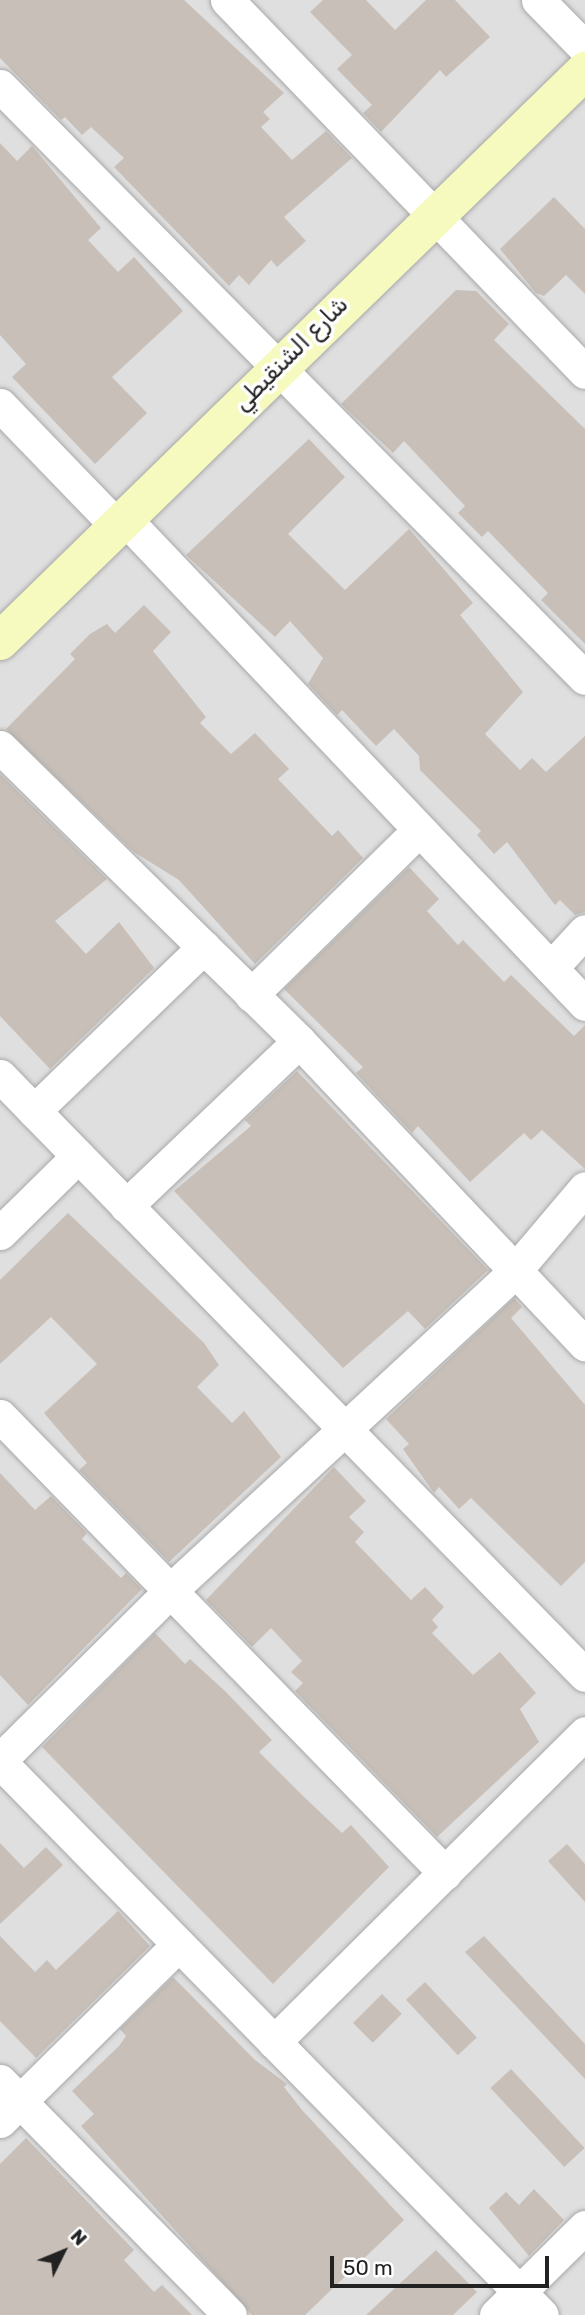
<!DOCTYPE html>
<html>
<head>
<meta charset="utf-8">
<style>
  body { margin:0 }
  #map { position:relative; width:585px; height:2315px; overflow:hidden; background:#f2efe9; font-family:Rubik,"Noto Naskh Arabic",sans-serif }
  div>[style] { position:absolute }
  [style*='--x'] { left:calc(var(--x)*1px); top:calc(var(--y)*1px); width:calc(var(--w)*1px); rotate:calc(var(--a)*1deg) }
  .residential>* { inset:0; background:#e0dfdf; transform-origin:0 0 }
  .building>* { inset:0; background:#c7bfb8; transform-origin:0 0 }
  .roads { filter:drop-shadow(0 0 2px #a9a9a9) drop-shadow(0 0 2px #a9a9a9) }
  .street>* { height:33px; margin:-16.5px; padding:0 16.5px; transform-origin:16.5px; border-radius:16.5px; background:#fff }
  .secondary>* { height:38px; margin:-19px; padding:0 19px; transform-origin:19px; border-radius:19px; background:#f7fabf }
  span { translate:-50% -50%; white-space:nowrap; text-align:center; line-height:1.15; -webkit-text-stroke:7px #fff; paint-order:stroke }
  .street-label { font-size:24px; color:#222 }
  .north { position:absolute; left:28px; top:2217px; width:70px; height:70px; -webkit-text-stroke:5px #fff; paint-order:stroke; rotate:47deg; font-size:19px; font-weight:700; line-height:28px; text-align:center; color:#222 }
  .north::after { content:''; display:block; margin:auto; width:24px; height:32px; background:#222; clip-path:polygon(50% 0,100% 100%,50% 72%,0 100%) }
  .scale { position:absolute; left:330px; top:2256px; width:219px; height:32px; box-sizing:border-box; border:4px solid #222; border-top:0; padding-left:9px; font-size:21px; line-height:24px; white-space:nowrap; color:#222; -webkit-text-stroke:5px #fff; paint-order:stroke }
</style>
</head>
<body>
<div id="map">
  <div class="residential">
    <i style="left:0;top:0;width:585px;height:2315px"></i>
  </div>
  <div class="building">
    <i style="clip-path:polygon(0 0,184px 0,284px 93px,263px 112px,270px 119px,261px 127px,292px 160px,326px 131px,352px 158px,284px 217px,306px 241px,277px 267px,271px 260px,249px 285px,239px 275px,229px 286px,114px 167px,124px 158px,91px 127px,82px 135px,65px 117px,61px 120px,0 58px)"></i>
    <i style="clip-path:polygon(323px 0,366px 0,395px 30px,426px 0,455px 0,490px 37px,446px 77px,440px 70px,381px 132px,363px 113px,372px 105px,337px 69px,352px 55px,310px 12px)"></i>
    <i style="clip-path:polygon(0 143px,17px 161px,32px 146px,101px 228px,88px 240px,118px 272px,134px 257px,183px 311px,112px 377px,147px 413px,95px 464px,12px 377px,26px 364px,0 335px)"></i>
    <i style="clip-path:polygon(554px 197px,585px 229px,585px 294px,566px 275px,544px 296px,536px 293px,500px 249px)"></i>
    <i style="clip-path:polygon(456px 290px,476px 291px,509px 324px,494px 340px,585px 429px,585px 644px,541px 600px,548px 593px,488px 531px,482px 537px,458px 513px,465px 506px,404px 441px,393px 453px,341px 404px)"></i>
    <i style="clip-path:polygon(309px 439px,345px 477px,288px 534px,345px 590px,409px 529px,473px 603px,460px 615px,523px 692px,485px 734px,520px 770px,532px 758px,546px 772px,585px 736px,585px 912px,575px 915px,560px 900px,555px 905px,507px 842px,494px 854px,477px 835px,481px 831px,420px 770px,419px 756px,394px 729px,376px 746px,342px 710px,337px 715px,308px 684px,323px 658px,290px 621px,275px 637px,186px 555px)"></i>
    <i style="clip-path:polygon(144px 605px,171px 632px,153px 651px,206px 717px,200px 723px,231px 754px,255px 733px,289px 769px,278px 779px,332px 836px,338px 830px,363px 858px,255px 964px,179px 880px,134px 852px,6px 729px,75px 659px,70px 654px,90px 634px,107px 624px,115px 633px)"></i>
    <i style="clip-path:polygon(0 774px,107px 879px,55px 921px,86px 954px,119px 922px,154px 968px,50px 1069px,0 1016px)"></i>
    <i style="clip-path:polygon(409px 867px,439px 899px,427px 911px,458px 945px,463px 940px,504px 982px,511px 975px,574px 1036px,585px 1025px,585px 1169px,542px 1130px,531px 1140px,524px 1133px,470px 1182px,418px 1126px,412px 1133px,356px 1073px,363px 1067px,284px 989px)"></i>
    <i style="clip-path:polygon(297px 1071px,488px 1270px,425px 1329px,408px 1311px,343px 1368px,174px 1191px,251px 1126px,245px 1120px)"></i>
    <i style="clip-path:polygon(68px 1213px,204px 1343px,219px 1365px,197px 1387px,232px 1423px,244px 1411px,281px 1457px,169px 1562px,79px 1470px,87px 1463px,44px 1413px,97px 1364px,51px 1317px,0 1364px,0 1280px)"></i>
    <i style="clip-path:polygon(514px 1298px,522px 1307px,511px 1318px,585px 1405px,585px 1562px,561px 1586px,471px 1498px,459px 1509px,439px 1487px,434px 1493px,403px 1449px,409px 1444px,386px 1419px)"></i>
    <i style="clip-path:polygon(334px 1467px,366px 1501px,349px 1517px,364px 1532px,355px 1542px,411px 1600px,425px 1587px,444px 1607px,432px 1620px,438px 1627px,432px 1633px,473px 1675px,500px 1652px,536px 1693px,520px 1709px,539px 1742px,437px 1837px,295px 1691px,303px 1683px,291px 1672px,302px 1661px,271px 1628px,252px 1647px,206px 1600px)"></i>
    <i style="clip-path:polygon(0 1473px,35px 1510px,51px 1496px,87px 1533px,82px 1539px,121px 1578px,126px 1573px,142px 1589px,28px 1705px,0 1675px)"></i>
    <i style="clip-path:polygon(155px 1633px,185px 1664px,190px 1659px,226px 1692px,272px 1740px,259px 1752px,302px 1795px,342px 1833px,351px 1825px,389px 1867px,273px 1984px,42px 1747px)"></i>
    <i style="clip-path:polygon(0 1843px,24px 1868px,46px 1847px,63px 1865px,0 1924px)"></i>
    <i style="clip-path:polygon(567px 1844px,585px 1864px,585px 1902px,548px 1861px)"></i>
    <i style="clip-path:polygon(118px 1911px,150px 1946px,36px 2058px,0 2021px,0 1936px,35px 1972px,47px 1960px,56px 1970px)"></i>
    <i style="clip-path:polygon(484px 1936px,585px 2044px,585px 2079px,465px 1952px)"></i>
    <i style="clip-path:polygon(173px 1977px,255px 2060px,287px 2084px,284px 2087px,302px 2110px,404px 2220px,305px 2315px,252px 2315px,81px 2126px,94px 2114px,72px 2091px,119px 2046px,126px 2036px,120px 2029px)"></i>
    <i style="left:425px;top:1982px;width:76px;height:26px;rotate:47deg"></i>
    <i style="left:382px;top:1994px;width:28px;height:41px;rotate:45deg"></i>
    <i style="left:511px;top:2069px;width:108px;height:28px;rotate:47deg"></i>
    <i style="clip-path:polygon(26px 2138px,134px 2250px,124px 2260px,154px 2292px,162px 2285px,192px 2315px,0 2315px,0 2164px)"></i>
    <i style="clip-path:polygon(534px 2189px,564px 2220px,529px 2256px,489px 2208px,506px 2192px,519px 2205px)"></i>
    <i style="clip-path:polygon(436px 2250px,477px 2292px,453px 2315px,366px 2315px)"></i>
  </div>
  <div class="roads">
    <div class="street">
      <i style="--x:227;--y:0;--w:516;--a:46.1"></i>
      <i style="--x:538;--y:0;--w:67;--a:45.6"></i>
      <i style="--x:0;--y:86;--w:832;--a:45.34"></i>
      <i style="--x:0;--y:405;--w:170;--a:46"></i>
      <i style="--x:126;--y:520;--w:667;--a:46.52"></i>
      <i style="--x:0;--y:747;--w:419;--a:44.5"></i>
      <i style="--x:299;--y:1041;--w:417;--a:46.7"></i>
      <i style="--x:551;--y:968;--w:50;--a:-47.4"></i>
      <i style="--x:251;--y:995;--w:235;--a:-44.5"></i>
      <i style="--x:0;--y:1076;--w:837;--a:45.68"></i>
      <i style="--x:34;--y:1111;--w:236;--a:-44"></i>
      <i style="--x:126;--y:1206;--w:239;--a:-43.6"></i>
      <i style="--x:0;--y:1233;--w:108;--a:-44.6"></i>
      <i style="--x:0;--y:1416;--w:638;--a:45.76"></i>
      <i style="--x:0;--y:1760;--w:241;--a:-44.8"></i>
      <i style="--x:171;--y:1590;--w:466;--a:-42.8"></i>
      <i style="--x:513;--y:1273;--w:111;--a:-49.7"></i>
      <i style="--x:0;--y:1762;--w:774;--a:45.58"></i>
      <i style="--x:274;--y:2042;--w:438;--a:-44.8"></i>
      <i style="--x:0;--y:2081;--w:328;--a:45.5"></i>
      <i style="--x:0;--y:2121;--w:250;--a:-44.7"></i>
      <i style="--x:496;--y:2315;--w:125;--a:-44.7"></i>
    </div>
    <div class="secondary">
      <i style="--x:0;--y:641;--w:817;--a:-44.26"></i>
    </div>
  </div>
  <div class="street-label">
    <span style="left:291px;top:354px;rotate:-45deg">شارع الشنقيطي</span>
  </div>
  <div class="north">N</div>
  <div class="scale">50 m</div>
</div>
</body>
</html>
